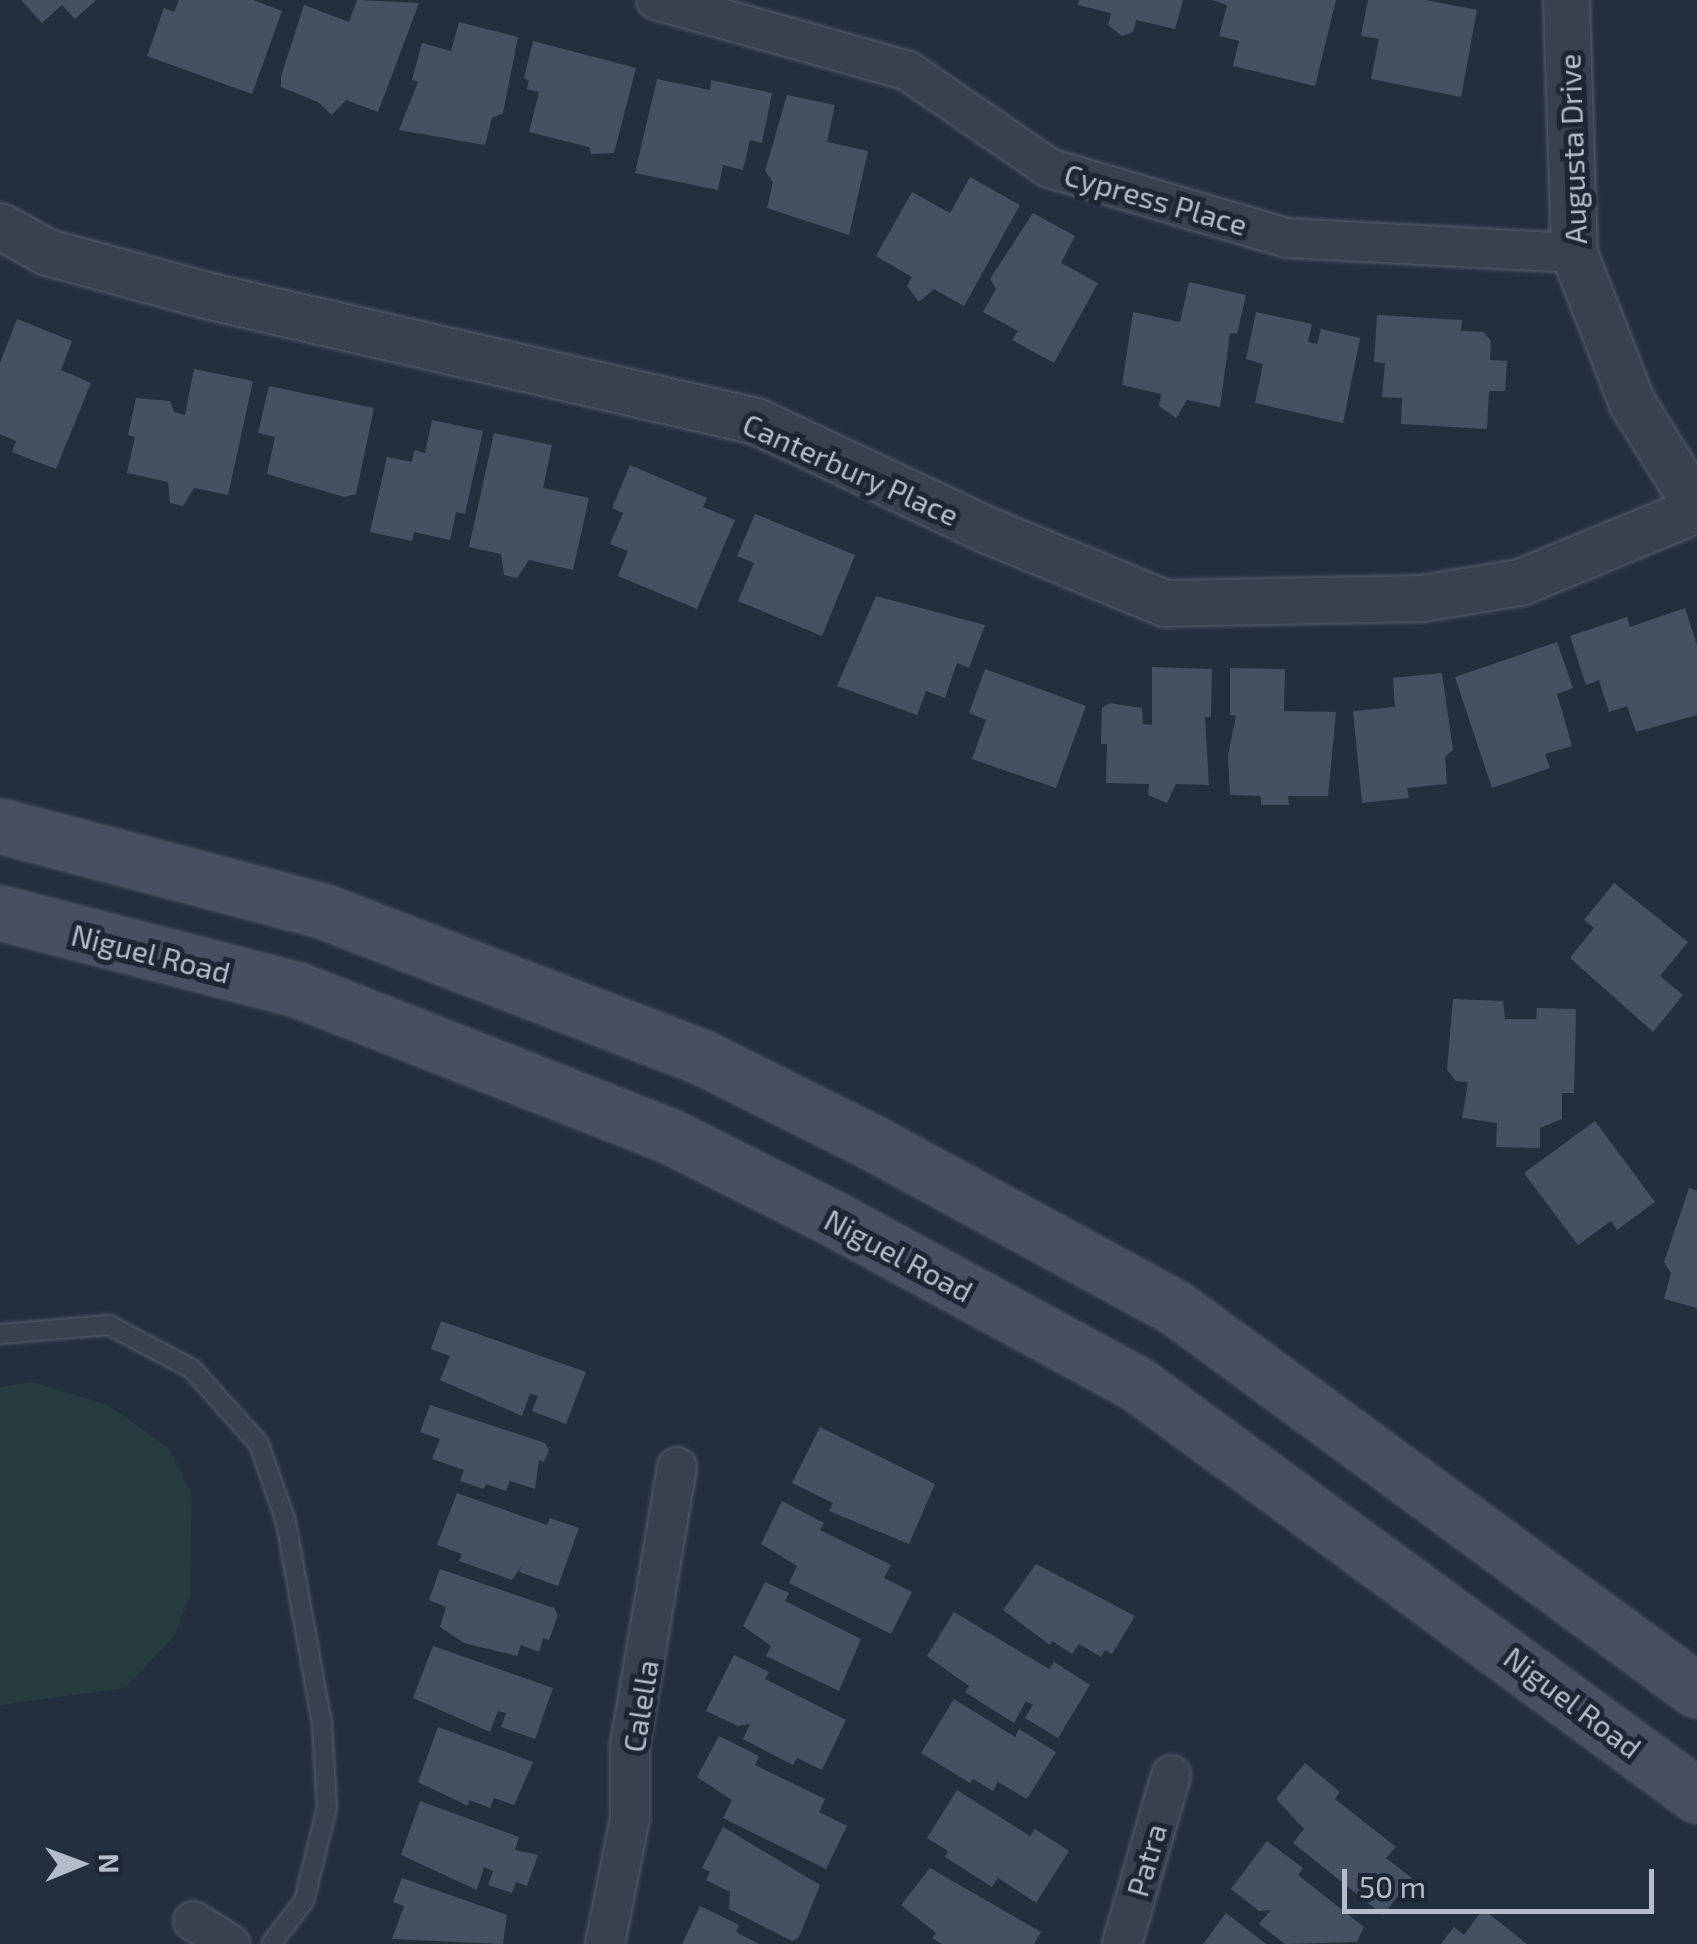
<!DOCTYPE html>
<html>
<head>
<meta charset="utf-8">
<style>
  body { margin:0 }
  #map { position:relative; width:1697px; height:1944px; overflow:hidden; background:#242f3e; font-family:"Exo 2",sans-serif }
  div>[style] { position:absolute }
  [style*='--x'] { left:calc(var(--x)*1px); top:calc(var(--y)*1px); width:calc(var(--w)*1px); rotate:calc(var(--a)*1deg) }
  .green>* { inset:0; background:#263c3f }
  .building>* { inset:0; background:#455162 }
  .roads { filter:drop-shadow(0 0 2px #565f6c) drop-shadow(0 0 2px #565f6c) }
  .service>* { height:18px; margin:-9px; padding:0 9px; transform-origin:9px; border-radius:9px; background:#38414e }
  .minor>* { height:38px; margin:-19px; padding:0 19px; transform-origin:19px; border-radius:19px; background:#38414e }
  .tertiary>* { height:45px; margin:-22.5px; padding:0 22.5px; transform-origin:22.5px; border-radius:22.5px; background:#38414e }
  .secondary>* { height:52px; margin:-26px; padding:0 26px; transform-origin:26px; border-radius:26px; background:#465061 }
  span { translate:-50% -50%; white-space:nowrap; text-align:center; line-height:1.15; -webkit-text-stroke:10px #1d2633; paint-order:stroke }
  .street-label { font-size:30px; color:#b4bcc9 }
  .north { position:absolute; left:30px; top:1814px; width:100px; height:100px; -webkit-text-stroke:8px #1d2633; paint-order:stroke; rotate:89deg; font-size:28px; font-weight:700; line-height:40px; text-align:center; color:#b4bcc9 }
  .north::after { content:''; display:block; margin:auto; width:35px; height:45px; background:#b4bcc9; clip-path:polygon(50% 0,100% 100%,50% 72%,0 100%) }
  .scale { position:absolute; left:1342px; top:1869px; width:312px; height:45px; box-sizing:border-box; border:5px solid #b4bcc9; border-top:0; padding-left:12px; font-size:30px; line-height:35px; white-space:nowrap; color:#b4bcc9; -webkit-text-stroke:8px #1d2633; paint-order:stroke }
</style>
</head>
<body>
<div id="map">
  <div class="green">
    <i style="clip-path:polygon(32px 1382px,108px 1405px,170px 1449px,192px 1494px,190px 1597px,174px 1636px,125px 1688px,0 1705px,0 1387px)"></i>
  </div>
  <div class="building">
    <i style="clip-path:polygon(21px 0,96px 0,75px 19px,62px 5px,42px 23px)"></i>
    <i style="clip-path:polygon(179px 0,253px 0,282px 11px,252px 94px,147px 56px,164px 8px,174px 12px)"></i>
    <i style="clip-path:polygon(357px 0,419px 3px,378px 112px,346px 100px,332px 115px,318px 102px,281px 87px,281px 76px,304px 5px,349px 22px)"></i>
    <i style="clip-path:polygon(1079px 0,1183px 0,1175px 29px,1136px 20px,1133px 32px,1122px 36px,1108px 25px,1111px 13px,1078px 5px)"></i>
    <i style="clip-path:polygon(1212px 0,1336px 0,1315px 86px,1233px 66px,1239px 41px,1219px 36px,1227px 5px)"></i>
    <i style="clip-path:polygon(1368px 0,1425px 0,1477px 10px,1461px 97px,1371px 79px,1379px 39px,1361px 36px)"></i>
    <i style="clip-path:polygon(459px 22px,518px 37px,503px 113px,492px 118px,485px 145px,399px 130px,418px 82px,412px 80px,422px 43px,451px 51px)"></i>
    <i style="clip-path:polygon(533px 41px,636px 68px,614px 153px,591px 154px,589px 147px,529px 132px,539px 92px,527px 89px,529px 80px,524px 78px)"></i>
    <i style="clip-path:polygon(657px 79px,710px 90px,711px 80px,772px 93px,762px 143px,750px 140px,743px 170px,723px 165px,718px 190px,635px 173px)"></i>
    <i style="clip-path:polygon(787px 95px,835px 105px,827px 142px,868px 151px,849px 235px,767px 208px,773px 182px,765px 171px)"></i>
    <i style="clip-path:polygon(970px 177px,1020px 205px,964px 306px,934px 289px,919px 302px,907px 286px,912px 277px,876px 256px,912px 192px,950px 213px)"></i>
    <i style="clip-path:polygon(1033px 213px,1075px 236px,1061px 263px,1098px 283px,1054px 363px,1012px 340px,1018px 331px,983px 312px,996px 289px,990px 279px)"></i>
    <i style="clip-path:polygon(1189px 282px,1246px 295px,1237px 334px,1230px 333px,1220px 407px,1187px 400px,1176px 418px,1159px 406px,1161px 394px,1122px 385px,1133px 312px,1180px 322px)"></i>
    <i style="clip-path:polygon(1256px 312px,1312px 324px,1308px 342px,1317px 344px,1321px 329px,1360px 338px,1343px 423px,1255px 403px,1263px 364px,1246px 359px)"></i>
    <i style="clip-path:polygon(1377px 315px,1462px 320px,1461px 331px,1484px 332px,1491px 341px,1490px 360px,1507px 361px,1505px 391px,1489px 391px,1487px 429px,1401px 424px,1402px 398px,1382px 397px,1385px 363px,1374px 362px)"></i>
    <i style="clip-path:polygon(17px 319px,72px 341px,61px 370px,91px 383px,56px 469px,12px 452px,16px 441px,0 434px,0 363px)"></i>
    <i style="clip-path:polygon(194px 369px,253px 381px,228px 495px,194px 488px,183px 506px,170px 503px,168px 482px,127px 473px,135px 437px,128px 435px,136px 398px,170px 401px,174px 412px,185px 415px)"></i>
    <i style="clip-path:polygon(269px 386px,374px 408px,356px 494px,344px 497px,267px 474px,275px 437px,258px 433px)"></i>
    <i style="clip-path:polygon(432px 420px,483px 431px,465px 514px,456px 512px,450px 540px,414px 532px,412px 541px,370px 532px,387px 457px,412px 462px,414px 450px,425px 453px)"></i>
    <i style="clip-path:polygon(494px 433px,552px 445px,543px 488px,589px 498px,573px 570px,529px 560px,517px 578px,504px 575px,501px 554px,469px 547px)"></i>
    <i style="clip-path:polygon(630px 465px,707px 498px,703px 507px,735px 520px,697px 609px,618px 576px,628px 551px,610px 544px,623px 513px,612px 508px)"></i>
    <i style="clip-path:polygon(755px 514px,855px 555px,822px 636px,738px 601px,754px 563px,737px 556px)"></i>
    <i style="clip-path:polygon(876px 596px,985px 625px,969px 668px,957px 663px,945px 698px,926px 691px,917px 715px,837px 686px)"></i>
    <i style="clip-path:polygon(1685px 608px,1697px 645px,1697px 715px,1636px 732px,1627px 706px,1609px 712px,1599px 680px,1586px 685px,1570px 636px,1627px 617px,1630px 627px)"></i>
    <i style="clip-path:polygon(1557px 642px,1573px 688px,1557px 694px,1572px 746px,1545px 754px,1550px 768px,1492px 788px,1455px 677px)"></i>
    <i style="clip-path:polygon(1152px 667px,1212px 669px,1211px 717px,1205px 717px,1209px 785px,1176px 784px,1167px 803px,1148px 795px,1149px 784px,1106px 783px,1107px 744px,1101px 744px,1102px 708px,1110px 703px,1142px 708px,1143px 724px,1152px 725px)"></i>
    <i style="clip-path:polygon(1230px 668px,1285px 669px,1284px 711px,1336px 712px,1328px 796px,1288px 796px,1289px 805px,1261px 805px,1261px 796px,1230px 795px,1228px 755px,1236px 716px,1230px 715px)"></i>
    <i style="clip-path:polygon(985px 669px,1086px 706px,1056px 788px,972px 759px,986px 720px,969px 713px)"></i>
    <i style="clip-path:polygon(1442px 673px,1453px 750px,1445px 757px,1447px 784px,1407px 788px,1409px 798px,1362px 803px,1353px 711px,1395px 707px,1393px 678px)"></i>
    <i style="clip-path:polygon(1614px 883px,1688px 942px,1660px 976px,1683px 995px,1653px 1032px,1570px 958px,1594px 928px,1584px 920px)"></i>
    <i style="clip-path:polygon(1453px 999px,1503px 1001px,1505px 1019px,1536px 1019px,1537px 1008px,1576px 1009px,1574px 1093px,1562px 1093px,1562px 1119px,1540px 1128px,1540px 1148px,1496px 1147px,1497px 1123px,1462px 1118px,1468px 1082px,1456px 1081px,1447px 1070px)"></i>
    <i style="clip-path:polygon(1595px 1121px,1655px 1202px,1617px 1230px,1611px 1221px,1578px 1245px,1524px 1173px)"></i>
    <i style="clip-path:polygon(1689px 1188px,1697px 1191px,1697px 1308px,1664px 1299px,1671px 1273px,1664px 1262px)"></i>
    <i style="clip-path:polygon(441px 1321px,586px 1372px,566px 1424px,532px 1411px,538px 1396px,530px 1393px,522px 1416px,440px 1380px,450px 1356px,431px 1349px)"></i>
    <i style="clip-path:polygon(430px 1405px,545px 1443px,549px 1450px,544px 1462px,539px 1460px,535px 1489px,510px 1481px,506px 1491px,486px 1484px,484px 1489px,460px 1481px,464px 1470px,432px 1459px,440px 1439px,420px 1432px)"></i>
    <i style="clip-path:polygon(820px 1427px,935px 1484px,909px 1544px,829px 1511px,833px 1503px,792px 1483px)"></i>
    <i style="clip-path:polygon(457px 1493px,547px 1525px,550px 1518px,579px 1528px,558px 1586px,519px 1572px,522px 1565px,512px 1580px,459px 1561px,462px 1554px,437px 1545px)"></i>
    <i style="clip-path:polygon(782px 1501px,824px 1523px,820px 1530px,891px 1565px,884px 1578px,912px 1592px,891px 1634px,789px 1583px,797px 1566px,761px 1544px)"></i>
    <i style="clip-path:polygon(1036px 1564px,1135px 1616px,1112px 1654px,1105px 1650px,1101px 1657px,1079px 1644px,1072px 1654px,1052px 1641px,1050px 1645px,1003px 1610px)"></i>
    <i style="clip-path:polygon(440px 1569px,554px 1608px,558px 1615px,549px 1640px,543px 1638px,539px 1652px,521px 1645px,517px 1656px,464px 1643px,440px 1627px,446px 1607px,429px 1600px)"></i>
    <i style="clip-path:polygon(765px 1582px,789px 1593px,785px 1601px,861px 1639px,839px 1691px,766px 1656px,771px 1646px,743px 1626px)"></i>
    <i style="clip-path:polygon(954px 1612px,1049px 1669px,1054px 1662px,1090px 1685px,1058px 1738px,1025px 1718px,1033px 1705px,1026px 1701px,1014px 1723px,965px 1692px,969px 1686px,927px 1656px)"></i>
    <i style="clip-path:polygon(433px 1646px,553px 1688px,535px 1739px,501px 1727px,506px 1713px,498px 1711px,490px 1732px,413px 1698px)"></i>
    <i style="clip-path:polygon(734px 1655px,769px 1672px,765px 1679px,846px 1720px,822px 1770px,797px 1758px,793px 1765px,743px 1739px,750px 1724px,738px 1726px,706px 1711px)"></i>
    <i style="clip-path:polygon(954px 1699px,1015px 1737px,1019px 1729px,1056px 1752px,1027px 1799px,998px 1782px,993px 1791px,973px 1779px,970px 1783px,921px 1753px)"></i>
    <i style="clip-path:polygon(438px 1727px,533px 1762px,514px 1805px,494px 1798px,490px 1808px,469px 1800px,468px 1806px,418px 1782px)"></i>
    <i style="clip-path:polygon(719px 1736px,759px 1756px,755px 1765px,825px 1799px,819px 1812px,847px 1826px,826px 1869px,723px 1818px,732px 1800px,697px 1777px)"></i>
    <i style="clip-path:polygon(1305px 1763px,1340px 1792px,1335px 1799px,1396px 1847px,1386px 1858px,1412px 1878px,1383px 1915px,1293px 1843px,1304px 1829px,1276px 1799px)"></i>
    <i style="clip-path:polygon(957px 1790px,1030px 1836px,1035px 1829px,1069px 1851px,1036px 1903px,998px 1878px,992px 1887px,945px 1857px,948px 1851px,927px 1838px)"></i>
    <i style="clip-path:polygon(420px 1801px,519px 1837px,515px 1850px,538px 1855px,527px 1886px,516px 1882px,512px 1893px,488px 1885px,493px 1871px,484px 1867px,477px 1890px,401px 1855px)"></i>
    <i style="clip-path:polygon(723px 1827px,820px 1885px,799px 1937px,792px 1941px,729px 1909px,730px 1892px,706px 1880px,710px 1872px,702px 1868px)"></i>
    <i style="clip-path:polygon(1267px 1841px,1303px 1868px,1298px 1875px,1364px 1927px,1357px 1942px,1285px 1944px,1259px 1924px,1271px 1910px,1259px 1911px,1231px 1889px)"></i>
    <i style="clip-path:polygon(930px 1868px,1041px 1932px,1034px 1944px,942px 1944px,932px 1938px,936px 1933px,901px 1905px)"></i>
    <i style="clip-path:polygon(402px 1878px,507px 1915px,503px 1944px,392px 1939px,404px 1906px,393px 1902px)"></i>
    <i style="clip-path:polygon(700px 1906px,739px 1925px,736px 1932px,759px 1944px,682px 1944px)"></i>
    <i style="clip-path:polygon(1483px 1909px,1527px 1944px,1441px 1944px,1454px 1927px,1464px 1935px)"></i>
    <i style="clip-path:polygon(1226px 1913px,1266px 1944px,1203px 1944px)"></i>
  </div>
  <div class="roads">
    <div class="service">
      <i style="--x:0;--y:1334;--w:109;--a:-4.7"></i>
      <i style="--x:109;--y:1325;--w:94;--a:27.9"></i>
      <i style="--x:192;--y:1369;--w:101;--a:48.2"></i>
      <i style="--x:259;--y:1444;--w:83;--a:70.9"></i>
      <i style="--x:286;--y:1522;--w:205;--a:79.9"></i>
      <i style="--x:322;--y:1724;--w:83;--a:86.6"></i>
      <i style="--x:327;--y:1807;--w:97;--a:103.7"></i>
      <i style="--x:304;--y:1901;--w:54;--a:127.5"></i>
    </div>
    <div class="minor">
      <i style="--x:656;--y:0;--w:262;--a:15.7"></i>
      <i style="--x:908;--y:71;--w:171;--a:34.5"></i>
      <i style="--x:1049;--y:168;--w:248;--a:16.4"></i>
      <i style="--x:1287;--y:238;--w:287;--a:3"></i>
      <i style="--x:193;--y:1921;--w:44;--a:31.9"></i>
      <i style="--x:605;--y:1944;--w:128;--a:-78.8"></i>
      <i style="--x:630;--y:1818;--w:73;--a:-90"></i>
      <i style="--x:630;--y:1745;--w:282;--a:-80.4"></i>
      <i style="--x:1122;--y:1944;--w:176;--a:-73.8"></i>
    </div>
    <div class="tertiary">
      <i style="--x:1566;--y:0;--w:253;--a:88.2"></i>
      <i style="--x:1574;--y:253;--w:159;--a:68.9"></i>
      <i style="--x:1631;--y:401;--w:126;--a:58.3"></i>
      <i style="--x:0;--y:226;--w:54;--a:29"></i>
      <i style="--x:47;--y:252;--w:169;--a:15.1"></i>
      <i style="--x:210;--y:296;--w:560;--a:12.89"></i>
      <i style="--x:756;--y:421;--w:259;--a:25.2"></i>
      <i style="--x:990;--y:531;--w:189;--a:22.4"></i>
      <i style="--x:1165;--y:603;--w:257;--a:-1.1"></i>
      <i style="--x:1422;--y:598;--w:99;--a:-9.3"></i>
      <i style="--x:1520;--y:582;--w:191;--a:-22.4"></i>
    </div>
    <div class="secondary">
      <i style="--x:0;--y:826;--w:336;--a:14.8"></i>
      <i style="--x:325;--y:912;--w:407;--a:21.1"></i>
      <i style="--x:705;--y:1059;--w:188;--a:26.6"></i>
      <i style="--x:873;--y:1143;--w:346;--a:28.6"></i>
      <i style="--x:1177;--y:1309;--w:645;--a:36.3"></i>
      <i style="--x:0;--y:913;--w:308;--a:14.5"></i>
      <i style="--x:298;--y:990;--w:396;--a:21.5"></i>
      <i style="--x:667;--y:1135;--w:187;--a:26.7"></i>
      <i style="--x:834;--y:1219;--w:346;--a:28.6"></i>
      <i style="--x:1138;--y:1385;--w:694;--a:36.32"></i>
    </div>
  </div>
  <div class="street-label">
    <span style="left:1572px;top:149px;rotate:-92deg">Augusta Drive</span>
    <span style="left:1156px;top:199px;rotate:16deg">Cypress Place</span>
    <span style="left:851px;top:469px;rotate:24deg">Canterbury Place</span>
    <span style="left:151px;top:953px;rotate:14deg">Niguel Road</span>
    <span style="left:899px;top:1255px;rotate:28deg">Niguel Road</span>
    <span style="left:1573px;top:1702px;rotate:37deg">Niguel Road</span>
    <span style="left:640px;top:1706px;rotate:-81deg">Calella</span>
    <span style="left:1146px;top:1860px;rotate:-74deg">Patra</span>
  </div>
  <div class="north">N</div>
  <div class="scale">50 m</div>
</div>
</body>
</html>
